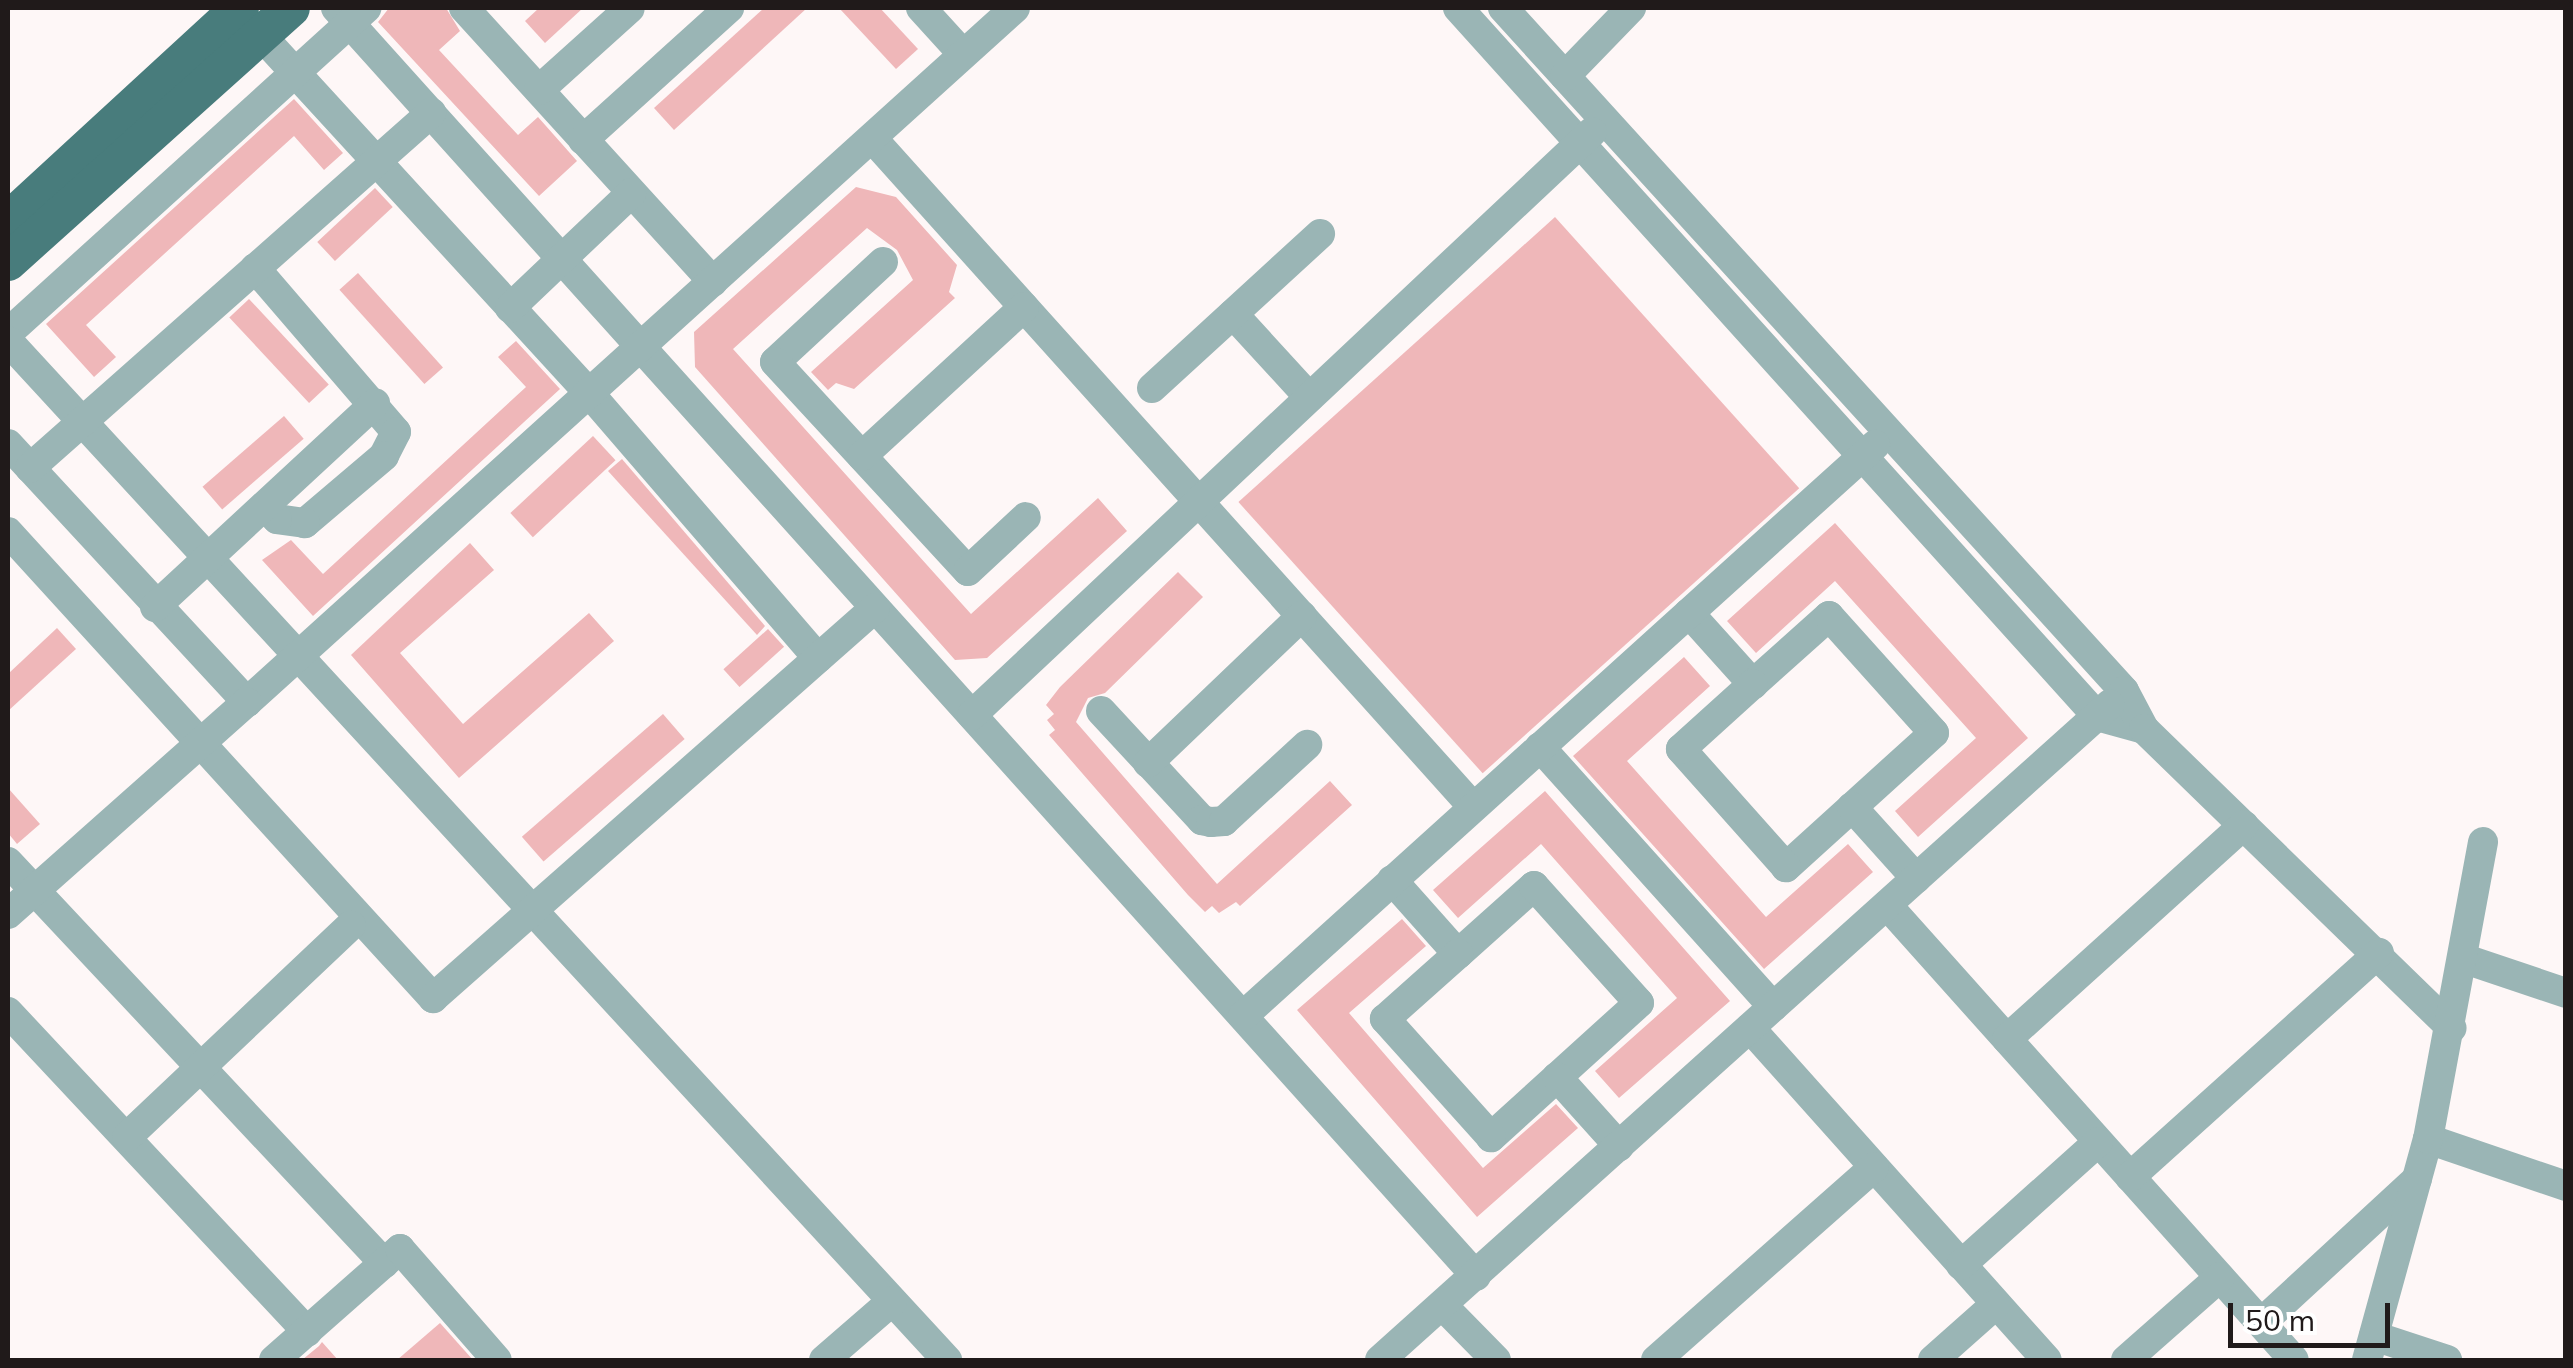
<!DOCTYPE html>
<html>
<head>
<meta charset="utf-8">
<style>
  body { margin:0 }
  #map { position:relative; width:2573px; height:1368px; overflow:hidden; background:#fef7f7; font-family:Mulish,sans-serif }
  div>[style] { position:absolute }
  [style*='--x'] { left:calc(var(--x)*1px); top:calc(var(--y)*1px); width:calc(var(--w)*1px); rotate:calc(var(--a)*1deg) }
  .building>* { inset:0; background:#efb7b9; transform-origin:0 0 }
  .minor>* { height:30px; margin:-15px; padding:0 15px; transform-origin:15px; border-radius:15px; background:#9ab5b5 }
  .major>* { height:38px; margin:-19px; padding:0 19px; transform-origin:19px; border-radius:19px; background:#487c7c }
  span { translate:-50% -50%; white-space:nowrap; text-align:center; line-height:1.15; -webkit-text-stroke:9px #fff; paint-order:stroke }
  .frame { position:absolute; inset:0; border:10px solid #201a1a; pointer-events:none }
  .scale { position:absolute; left:2228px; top:1303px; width:162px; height:45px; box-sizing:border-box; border:5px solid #201a1a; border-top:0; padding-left:12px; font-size:30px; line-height:35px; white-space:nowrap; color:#201a1a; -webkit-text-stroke:8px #fff; paint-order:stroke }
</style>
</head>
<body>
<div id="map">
  <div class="building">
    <i style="clip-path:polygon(389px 8px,446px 8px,460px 31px,439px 50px,518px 135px,538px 117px,577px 161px,539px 196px,378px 22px)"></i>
    <i style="clip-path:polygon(539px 8px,583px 8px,545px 43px,525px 21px)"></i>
    <i style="clip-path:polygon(764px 8px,807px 8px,674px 130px,654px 108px)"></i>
    <i style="clip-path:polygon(839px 8px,880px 8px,918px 49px,896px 69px)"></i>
    <i style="clip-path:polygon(294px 99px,343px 153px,324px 170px,294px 136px,86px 325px,116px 357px,94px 377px,46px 324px)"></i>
    <i style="clip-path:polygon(856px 187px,896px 197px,957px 265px,949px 292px,955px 298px,854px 389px,836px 383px,828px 390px,811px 372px,913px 280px,897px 250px,867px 228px,733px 349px,971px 614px,1098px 498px,1127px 531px,987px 658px,955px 660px,695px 367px,694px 332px)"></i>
    <i style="left:375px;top:188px;width:26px;height:79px;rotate:47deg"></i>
    <i style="left:1555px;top:217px;width:365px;height:426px;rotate:48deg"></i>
    <i style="left:358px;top:273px;width:127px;height:25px;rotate:48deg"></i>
    <i style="left:249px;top:299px;width:117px;height:27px;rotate:47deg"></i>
    <i style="clip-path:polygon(516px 341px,560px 389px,313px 616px,262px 560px,291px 540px,323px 574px,526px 387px,498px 357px)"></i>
    <i style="left:284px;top:416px;width:30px;height:108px;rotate:49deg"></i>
    <i style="left:593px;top:436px;width:33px;height:113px;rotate:47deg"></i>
    <i style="clip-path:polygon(622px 459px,765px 626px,757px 635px,608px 471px)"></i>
    <i style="clip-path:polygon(1835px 523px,2028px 738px,1918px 837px,1895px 811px,1976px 738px,1835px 581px,1756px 653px,1727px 621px)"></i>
    <i style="clip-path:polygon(470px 543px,494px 570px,400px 653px,463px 724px,589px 613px,614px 641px,459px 778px,351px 655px)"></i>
    <i style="clip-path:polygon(1178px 572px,1203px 597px,1105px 693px,1088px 698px,1076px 722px,1217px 884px,1330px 781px,1352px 805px,1240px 906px,1236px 902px,1219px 913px,1212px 906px,1205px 912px,1188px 895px,1049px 735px,1055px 730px,1047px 720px,1054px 714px,1046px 705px,1060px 687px)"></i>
    <i style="clip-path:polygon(57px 628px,76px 649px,8px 711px,8px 674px)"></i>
    <i style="left:768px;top:629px;width:24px;height:60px;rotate:48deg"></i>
    <i style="clip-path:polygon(1684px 657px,1710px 686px,1627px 761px,1766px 917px,1848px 844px,1873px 872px,1764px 969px,1573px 756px)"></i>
    <i style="left:663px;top:714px;width:33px;height:187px;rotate:49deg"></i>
    <i style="clip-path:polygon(8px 788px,40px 824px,17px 844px,8px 833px)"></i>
    <i style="clip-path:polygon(1545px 791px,1730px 1001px,1619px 1098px,1595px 1071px,1677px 998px,1541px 844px,1458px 918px,1433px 890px)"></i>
    <i style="clip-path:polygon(1402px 919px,1426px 946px,1349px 1013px,1483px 1168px,1556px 1104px,1578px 1128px,1477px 1217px,1297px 1010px)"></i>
    <i style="clip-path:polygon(440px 1323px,473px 1360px,397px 1360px)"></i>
    <i style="clip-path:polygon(322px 1342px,338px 1360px,302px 1360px,319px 1346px)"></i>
  </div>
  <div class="minor">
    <i style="--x:336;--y:8;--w:1705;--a:48.04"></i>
    <i style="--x:464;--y:8;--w:370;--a:47.7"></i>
    <i style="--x:921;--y:8;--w:62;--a:47.6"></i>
    <i style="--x:1458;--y:8;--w:954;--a:47.93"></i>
    <i style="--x:2097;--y:716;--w:49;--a:15.5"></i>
    <i style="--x:1503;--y:8;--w:923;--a:47.72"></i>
    <i style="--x:2124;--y:691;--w:43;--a:62.2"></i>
    <i style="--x:2144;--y:729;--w:429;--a:44.2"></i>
    <i style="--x:246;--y:19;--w:509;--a:47.47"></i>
    <i style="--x:590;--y:394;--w:349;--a:49.2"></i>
    <i style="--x:1565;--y:76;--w:95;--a:-45.9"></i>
    <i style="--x:539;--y:90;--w:122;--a:-42"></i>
    <i style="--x:872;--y:138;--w:899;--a:48.06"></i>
    <i style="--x:583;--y:140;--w:197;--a:-42.1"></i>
    <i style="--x:883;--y:262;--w:147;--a:137.2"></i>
    <i style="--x:775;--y:362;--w:284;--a:47.3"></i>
    <i style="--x:968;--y:571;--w:79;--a:-43"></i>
    <i style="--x:255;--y:268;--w:216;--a:49.3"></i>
    <i style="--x:396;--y:432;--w:27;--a:117"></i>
    <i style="--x:384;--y:456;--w:104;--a:139.7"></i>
    <i style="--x:305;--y:523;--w:28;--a:-172"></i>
    <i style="--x:277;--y:519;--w:18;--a:-135"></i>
    <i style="--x:510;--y:308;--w:167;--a:-43.5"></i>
    <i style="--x:1233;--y:314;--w:113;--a:47.5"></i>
    <i style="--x:8;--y:333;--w:484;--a:-42.2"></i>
    <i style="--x:8;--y:341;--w:1386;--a:47.34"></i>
    <i style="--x:1152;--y:388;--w:228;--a:-42.5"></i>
    <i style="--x:8;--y:444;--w:352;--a:47.2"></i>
    <i style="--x:247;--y:702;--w:1035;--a:-42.1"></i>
    <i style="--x:862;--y:456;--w:220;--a:-42.6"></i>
    <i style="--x:30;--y:468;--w:536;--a:-41.52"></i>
    <i style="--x:8;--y:532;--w:631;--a:47.63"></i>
    <i style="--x:433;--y:998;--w:589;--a:-41.42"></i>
    <i style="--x:155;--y:607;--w:300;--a:-42.8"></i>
    <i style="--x:1689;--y:613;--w:96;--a:48"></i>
    <i style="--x:1753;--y:684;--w:102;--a:-41.8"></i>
    <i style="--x:1829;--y:616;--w:157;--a:48.1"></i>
    <i style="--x:1934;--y:733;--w:200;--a:137.8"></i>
    <i style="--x:1786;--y:867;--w:158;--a:-131.7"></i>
    <i style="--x:1681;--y:749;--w:97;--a:-42.1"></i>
    <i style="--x:1101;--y:711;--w:149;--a:47.2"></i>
    <i style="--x:1202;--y:820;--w:9;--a:13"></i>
    <i style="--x:1211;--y:822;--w:13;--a:-4"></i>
    <i style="--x:1224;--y:821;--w:113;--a:-42.5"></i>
    <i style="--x:972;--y:715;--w:851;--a:-43.24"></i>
    <i style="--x:1540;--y:747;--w:349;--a:48.1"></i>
    <i style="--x:1148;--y:763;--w:213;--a:-43.7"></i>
    <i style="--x:1852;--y:807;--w:96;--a:48"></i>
    <i style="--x:8;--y:862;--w:550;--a:46.84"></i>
    <i style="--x:1392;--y:880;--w:99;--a:48.3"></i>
    <i style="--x:1458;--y:954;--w:102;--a:-41.8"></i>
    <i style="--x:1534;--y:886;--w:157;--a:48.1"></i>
    <i style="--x:1639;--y:1003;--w:200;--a:137.8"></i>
    <i style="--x:1491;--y:1137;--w:159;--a:-131.9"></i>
    <i style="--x:1385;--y:1019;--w:98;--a:-41.7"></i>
    <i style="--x:1887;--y:905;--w:610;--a:48.19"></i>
    <i style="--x:8;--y:914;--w:319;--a:-41.6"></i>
    <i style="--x:2465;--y:959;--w:107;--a:18.6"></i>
    <i style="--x:8;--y:1012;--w:438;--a:46.9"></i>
    <i style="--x:1243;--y:1016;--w:852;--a:-42.1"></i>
    <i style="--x:1750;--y:1028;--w:445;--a:48.2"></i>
    <i style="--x:2007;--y:1039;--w:319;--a:-42.1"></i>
    <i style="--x:1557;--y:1077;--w:93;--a:48.1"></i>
    <i style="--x:127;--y:1137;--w:308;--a:-43.4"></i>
    <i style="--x:2428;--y:1139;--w:146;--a:18.8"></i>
    <i style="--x:2130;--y:1177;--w:335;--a:-42"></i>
    <i style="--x:1961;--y:1265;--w:184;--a:-41.9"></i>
    <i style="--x:1442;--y:1305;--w:77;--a:45.5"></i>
    <i style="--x:2261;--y:1323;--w:212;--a:-42.7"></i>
    <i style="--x:2374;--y:1336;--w:77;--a:18.2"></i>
    <i style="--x:274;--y:1360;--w:168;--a:-41.4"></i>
    <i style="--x:400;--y:1249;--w:147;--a:48.9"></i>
    <i style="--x:824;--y:1360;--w:90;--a:-40.9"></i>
    <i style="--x:1380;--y:1360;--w:981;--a:-41.94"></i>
    <i style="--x:1656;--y:1360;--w:291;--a:-41.5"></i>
    <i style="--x:1933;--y:1360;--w:84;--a:-41.6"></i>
    <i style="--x:2126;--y:1360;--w:125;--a:-41.4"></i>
    <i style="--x:2367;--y:1360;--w:229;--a:-74.6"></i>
    <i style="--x:2428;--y:1139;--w:302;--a:-79.5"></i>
  </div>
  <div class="major">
    <i style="--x:8;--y:221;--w:315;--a:-42.6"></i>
    <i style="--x:8;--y:262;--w:380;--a:-41.9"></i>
  </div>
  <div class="frame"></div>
  <div class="scale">50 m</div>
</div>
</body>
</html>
